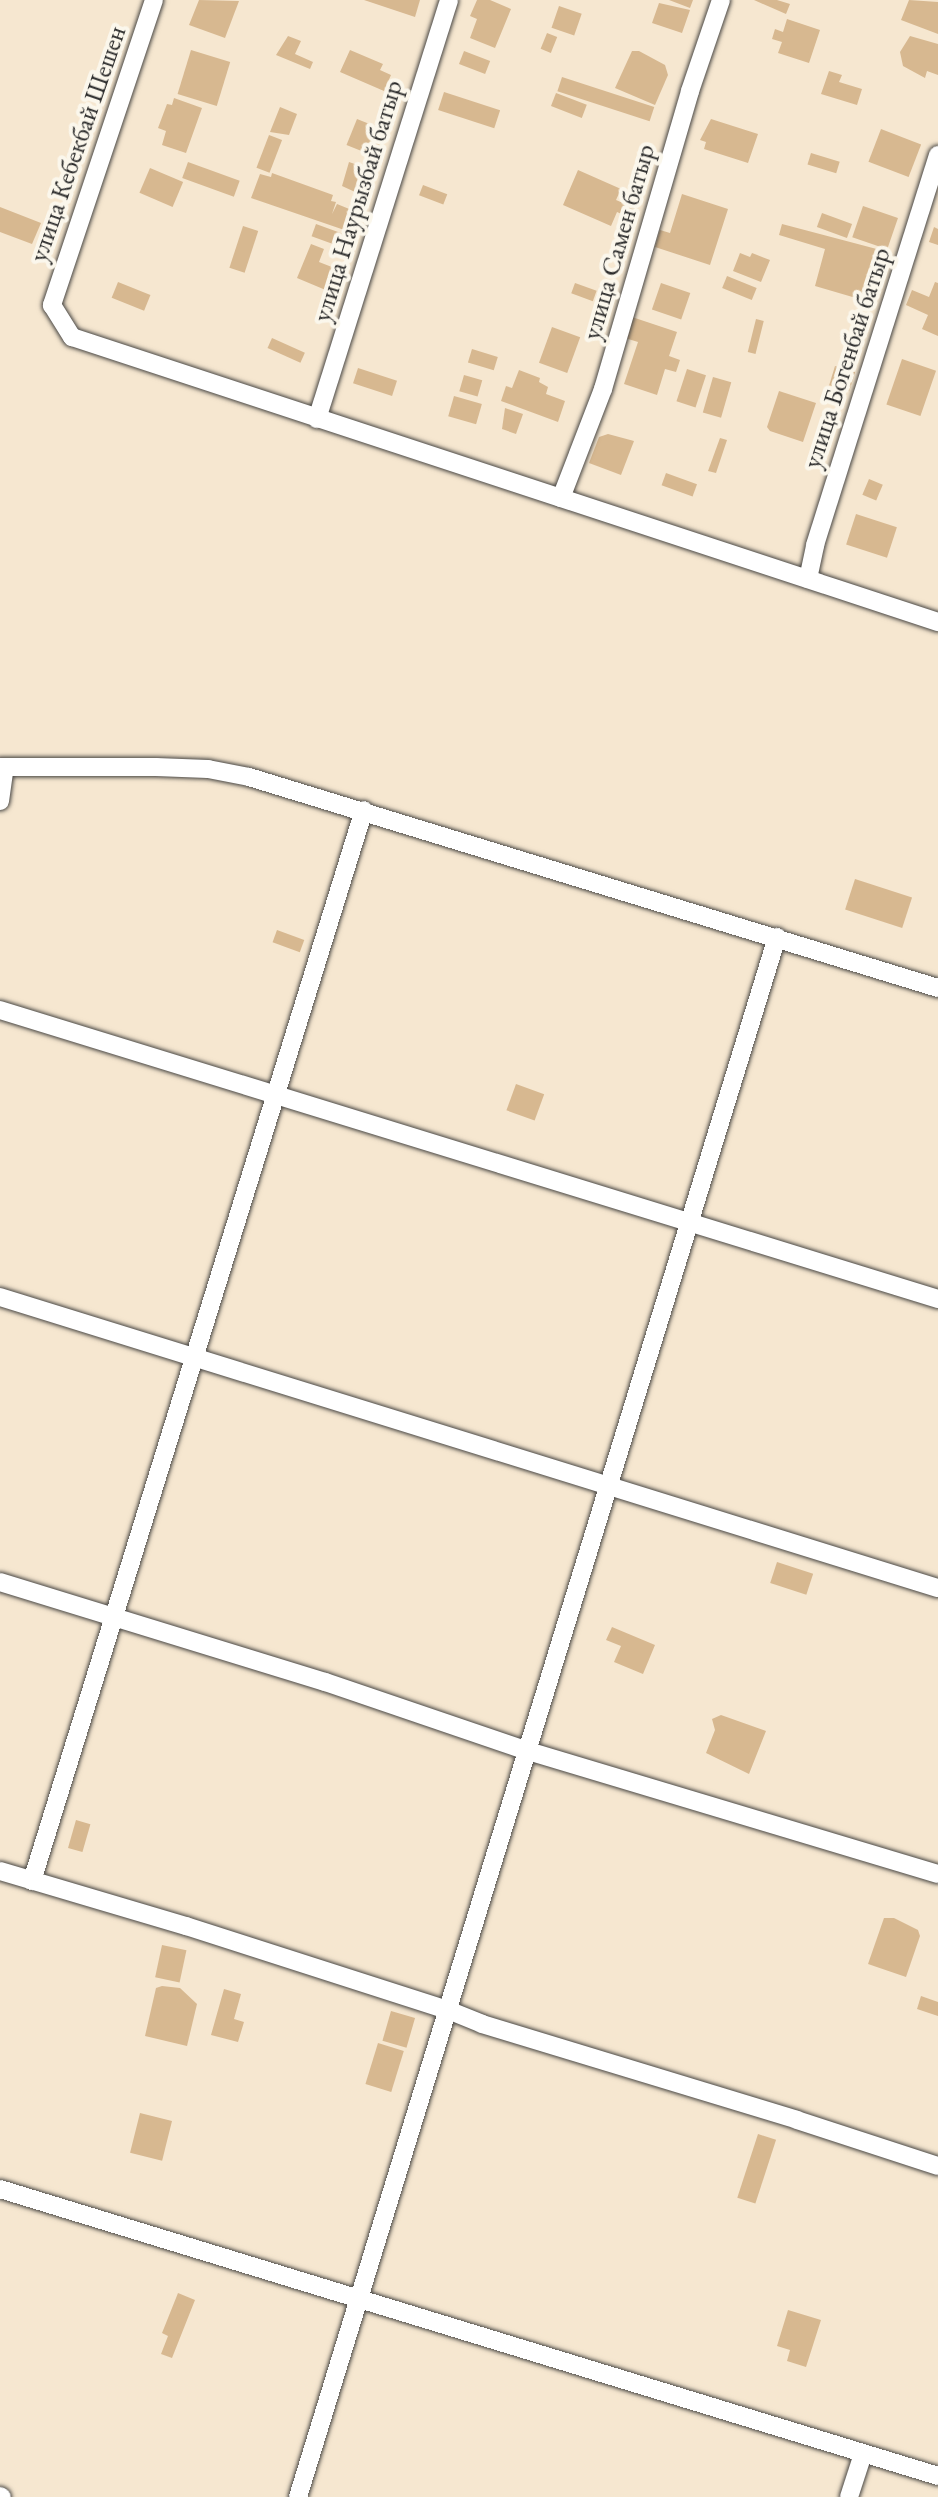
<!DOCTYPE html>
<html>
<head>
<meta charset="utf-8">
<style>
  body { margin:0 }
  #map { position:relative; width:938px; height:2497px; overflow:hidden; background:#f6e7d0; font-family:"EB Garamond",serif }
  div>[style] { position:absolute }
  [style*='--x'] { left:calc(var(--x)*1px); top:calc(var(--y)*1px); width:calc(var(--w)*1px); rotate:calc(var(--a)*1deg) }
  .building>* { inset:0; background:#d7b890; transform-origin:0 0 }
  .roads { filter:drop-shadow(0 0 2px #494744) drop-shadow(0 0 2px #494744) }
  .minor>* { height:18px; margin:-9px; padding:0 9px; transform-origin:9px; border-radius:9px; background:#fff }
  span { translate:-50% -50%; white-space:nowrap; text-align:center; line-height:1.15; -webkit-text-stroke:8px #fbf7ec; paint-order:stroke }
  .street-label { font-size:26px; color:#2b2b2b }
</style>
</head>
<body>
<div id="map">
  <div class="building">
    <i style="clip-path:polygon(199px 0,239px 1px,225px 38px,189px 25px)"></i>
    <i style="clip-path:polygon(364px 0,420px 0,415px 17px)"></i>
    <i style="clip-path:polygon(477px 0,490px 0,511px 9px,495px 48px,470px 38px,477px 19px,470px 16px)"></i>
    <i style="clip-path:polygon(669px 0,693px 0,690px 8px)"></i>
    <i style="clip-path:polygon(754px 0,777px 0,790px 4px,786px 14px)"></i>
    <i style="clip-path:polygon(909px 0,938px 2px,938px 34px,901px 20px)"></i>
    <i style="clip-path:polygon(659px 3px,690px 10px,682px 33px,652px 23px)"></i>
    <i style="left:559px;top:6px;width:24px;height:23px;rotate:19deg"></i>
    <i style="clip-path:polygon(787px 19px,820px 30px,809px 63px,778px 53px,782px 42px,772px 39px,775px 29px,783px 32px)"></i>
    <i style="left:547px;top:33px;width:11px;height:17px;rotate:22deg"></i>
    <i style="clip-path:polygon(288px 36px,301px 41px,295px 54px,313px 62px,310px 69px,276px 55px)"></i>
    <i style="clip-path:polygon(910px 36px,938px 44px,938px 75px,927px 71px,925px 78px,903px 66px,900px 52px)"></i>
    <i style="left:191px;top:50px;width:41px;height:46px;rotate:17deg"></i>
    <i style="clip-path:polygon(350px 50px,383px 64px,380px 70px,391px 75px,384px 91px,340px 72px)"></i>
    <i style="left:464px;top:51px;width:28px;height:14px;rotate:21deg"></i>
    <i style="clip-path:polygon(632px 51px,639px 51px,665px 65px,668px 75px,655px 105px,615px 88px)"></i>
    <i style="clip-path:polygon(829px 71px,842px 75px,839px 82px,862px 89px,857px 105px,821px 94px)"></i>
    <i style="left:562px;top:77px;width:97px;height:15px;rotate:18deg"></i>
    <i style="left:444px;top:92px;width:59px;height:19px;rotate:18deg"></i>
    <i style="left:556px;top:93px;width:33px;height:14px;rotate:21deg"></i>
    <i style="clip-path:polygon(174px 98px,202px 108px,186px 153px,162px 145px,166px 131px,158px 128px,167px 104px,172px 105px)"></i>
    <i style="clip-path:polygon(280px 107px,297px 114px,289px 135px,270px 132px)"></i>
    <i style="left:357px;top:119px;width:31px;height:28px;rotate:22deg"></i>
    <i style="clip-path:polygon(711px 119px,758px 134px,748px 163px,704px 149px,706px 142px,700px 140px)"></i>
    <i style="left:881px;top:129px;width:43px;height:35px;rotate:21deg"></i>
    <i style="left:269px;top:135px;width:14px;height:35px;rotate:21deg"></i>
    <i style="left:811px;top:153px;width:30px;height:12px;rotate:17deg"></i>
    <i style="left:188px;top:162px;width:55px;height:17px;rotate:20deg"></i>
    <i style="clip-path:polygon(349px 162px,378px 172px,366px 197px,342px 186px)"></i>
    <i style="left:150px;top:168px;width:36px;height:27px;rotate:23deg"></i>
    <i style="clip-path:polygon(578px 170px,621px 189px,616px 200px,635px 208px,631px 218px,617px 212px,611px 226px,563px 205px)"></i>
    <i style="clip-path:polygon(272px 173px,333px 195px,331px 201px,336px 202px,332px 214px,337px 204px,364px 215px,356px 234px,251px 198px,260px 174px,271px 177px)"></i>
    <i style="left:423px;top:185px;width:26px;height:11px;rotate:21deg"></i>
    <i style="clip-path:polygon(682px 194px,728px 209px,710px 265px,655px 247px,660px 230px,670px 233px)"></i>
    <i style="left:863px;top:206px;width:37px;height:33px;rotate:19deg"></i>
    <i style="clip-path:polygon(0 207px,41px 223px,32px 244px,0 232px)"></i>
    <i style="left:822px;top:213px;width:32px;height:15px;rotate:20deg"></i>
    <i style="left:316px;top:224px;width:33px;height:13px;rotate:20deg"></i>
    <i style="clip-path:polygon(782px 224px,888px 252px,873px 303px,815px 286px,825px 249px,779px 235px)"></i>
    <i style="left:243px;top:226px;width:16px;height:44px;rotate:18deg"></i>
    <i style="clip-path:polygon(934px 227px,938px 229px,938px 245px,929px 242px)"></i>
    <i style="clip-path:polygon(311px 244px,324px 249px,319px 262px,337px 269px,328px 291px,297px 278px)"></i>
    <i style="clip-path:polygon(740px 253px,750px 257px,752px 253px,770px 260px,761px 282px,733px 271px)"></i>
    <i style="left:727px;top:276px;width:32px;height:13px;rotate:22deg"></i>
    <i style="left:118px;top:282px;width:35px;height:17px;rotate:22deg"></i>
    <i style="clip-path:polygon(935px 282px,938px 283px,938px 336px,922px 329px,928px 315px,906px 305px,912px 290px,929px 297px)"></i>
    <i style="left:575px;top:283px;width:23px;height:11px;rotate:20deg"></i>
    <i style="left:661px;top:283px;width:31px;height:28px;rotate:19deg"></i>
    <i style="clip-path:polygon(632px 317px,677px 332px,669px 356px,680px 360px,676px 372px,665px 369px,657px 395px,624px 384px,638px 342px,625px 338px)"></i>
    <i style="left:756px;top:319px;width:8px;height:34px;rotate:14deg"></i>
    <i style="left:552px;top:327px;width:30px;height:38px;rotate:20deg"></i>
    <i style="left:272px;top:338px;width:36px;height:11px;rotate:24deg"></i>
    <i style="left:472px;top:349px;width:27px;height:14px;rotate:17deg"></i>
    <i style="left:902px;top:359px;width:36px;height:48px;rotate:19deg"></i>
    <i style="left:835px;top:366px;width:21px;height:20px;rotate:17deg"></i>
    <i style="left:358px;top:368px;width:41px;height:16px;rotate:18deg"></i>
    <i style="left:687px;top:369px;width:20px;height:34px;rotate:18deg"></i>
    <i style="clip-path:polygon(519px 370px,540px 378px,539px 382px,548px 387px,546px 394px,565px 401px,558px 422px,501px 401px,506px 386px,512px 388px)"></i>
    <i style="left:464px;top:375px;width:19px;height:17px;rotate:16deg"></i>
    <i style="left:713px;top:377px;width:19px;height:37px;rotate:16deg"></i>
    <i style="clip-path:polygon(779px 391px,816px 403px,803px 442px,770px 431px,767px 427px)"></i>
    <i style="left:454px;top:396px;width:29px;height:21px;rotate:16deg"></i>
    <i style="clip-path:polygon(505px 408px,523px 414px,516px 434px,502px 429px)"></i>
    <i style="clip-path:polygon(608px 434px,634px 441px,621px 475px,589px 463px,599px 437px)"></i>
    <i style="clip-path:polygon(720px 438px,727px 440px,716px 473px,708px 471px)"></i>
    <i style="left:666px;top:473px;width:33px;height:13px;rotate:20deg"></i>
    <i style="left:869px;top:479px;width:15px;height:17px;rotate:23deg"></i>
    <i style="left:856px;top:514px;width:43px;height:32px;rotate:18deg"></i>
    <i style="left:855px;top:879px;width:60px;height:32px;rotate:18deg"></i>
    <i style="left:277px;top:930px;width:29px;height:13px;rotate:20deg"></i>
    <i style="left:516px;top:1084px;width:30px;height:28px;rotate:20deg"></i>
    <i style="left:777px;top:1562px;width:38px;height:22px;rotate:18deg"></i>
    <i style="clip-path:polygon(612px 1627px,655px 1645px,643px 1674px,614px 1662px,621px 1646px,606px 1640px)"></i>
    <i style="clip-path:polygon(721px 1715px,766px 1731px,749px 1774px,706px 1753px,715px 1730px,712px 1719px)"></i>
    <i style="left:76px;top:1820px;width:15px;height:29px;rotate:16deg"></i>
    <i style="clip-path:polygon(884px 1918px,894px 1918px,918px 1930px,920px 1936px,906px 1977px,868px 1964px)"></i>
    <i style="left:162px;top:1945px;width:25px;height:33px;rotate:12deg"></i>
    <i style="clip-path:polygon(162px 1986px,180px 1988px,197px 2004px,187px 2046px,145px 2036px,156px 1988px)"></i>
    <i style="clip-path:polygon(224px 1989px,241px 1994px,234px 2019px,244px 2022px,238px 2042px,211px 2035px)"></i>
    <i style="clip-path:polygon(921px 1996px,938px 2002px,938px 2016px,917px 2009px)"></i>
    <i style="left:391px;top:2011px;width:25px;height:31px;rotate:16deg"></i>
    <i style="left:378px;top:2043px;width:27px;height:43px;rotate:17deg"></i>
    <i style="left:140px;top:2113px;width:33px;height:41px;rotate:14deg"></i>
    <i style="left:758px;top:2134px;width:19px;height:67px;rotate:18deg"></i>
    <i style="clip-path:polygon(178px 2293px,195px 2300px,172px 2358px,161px 2354px,168px 2336px,162px 2333px)"></i>
    <i style="clip-path:polygon(788px 2310px,821px 2320px,806px 2367px,787px 2361px,790px 2350px,777px 2346px)"></i>
  </div>
  <div class="roads">
    <div class="minor">
      <i style="--x:154;--y:0;--w:322;--a:108.5"></i>
      <i style="--x:52;--y:305;--w:38;--a:58"></i>
      <i style="--x:72;--y:337;--w:912;--a:18.22"></i>
      <i style="--x:317;--y:419;--w:439;--a:-72.5"></i>
      <i style="--x:561;--y:498;--w:117;--a:-68.9"></i>
      <i style="--x:603;--y:389;--w:310;--a:-73.7"></i>
      <i style="--x:690;--y:91;--w:96;--a:-71.2"></i>
      <i style="--x:808;--y:579;--w:35;--a:-78"></i>
      <i style="--x:815;--y:545;--w:409;--a:-72.5"></i>
      <i style="--x:0;--y:767;--w:156;--a:0"></i>
      <i style="--x:156;--y:767;--w:52;--a:2.2"></i>
      <i style="--x:208;--y:769;--w:42;--a:11"></i>
      <i style="--x:249;--y:777;--w:721;--a:17.03"></i>
      <i style="--x:0;--y:801;--w:34;--a:-82"></i>
      <i style="--x:0;--y:1010;--w:982;--a:17.12"></i>
      <i style="--x:0;--y:1297;--w:982;--a:17.24"></i>
      <i style="--x:0;--y:1582;--w:340;--a:17.1"></i>
      <i style="--x:325;--y:1682;--w:214;--a:18.8"></i>
      <i style="--x:528;--y:1751;--w:428;--a:16.7"></i>
      <i style="--x:0;--y:1871;--w:194;--a:16.5"></i>
      <i style="--x:186;--y:1926;--w:275;--a:17.8"></i>
      <i style="--x:448;--y:2010;--w:37;--a:22"></i>
      <i style="--x:482;--y:2024;--w:329;--a:16.9"></i>
      <i style="--x:797;--y:2120;--w:148;--a:18.1"></i>
      <i style="--x:32;--y:1881;--w:1121;--a:-72.78"></i>
      <i style="--x:0;--y:2189;--w:981;--a:17.01"></i>
      <i style="--x:0;--y:2496;--w:2;--a:27"></i>
      <i style="--x:298;--y:2497;--w:1632;--a:-72.93"></i>
      <i style="--x:849;--y:2497;--w:45;--a:-72"></i>
    </div>
  </div>
  <div class="street-label">
    <span style="left:78px;top:144px;rotate:-71deg">улица Кебекбай Шешен</span>
    <span style="left:358px;top:201px;rotate:-73deg">улица Наурызбай батыр</span>
    <span style="left:619px;top:242px;rotate:-74deg">улица Самен батыр</span>
    <span style="left:847px;top:358px;rotate:-72deg">улица Богенбай батыр</span>
  </div>
</div>
</body>
</html>
